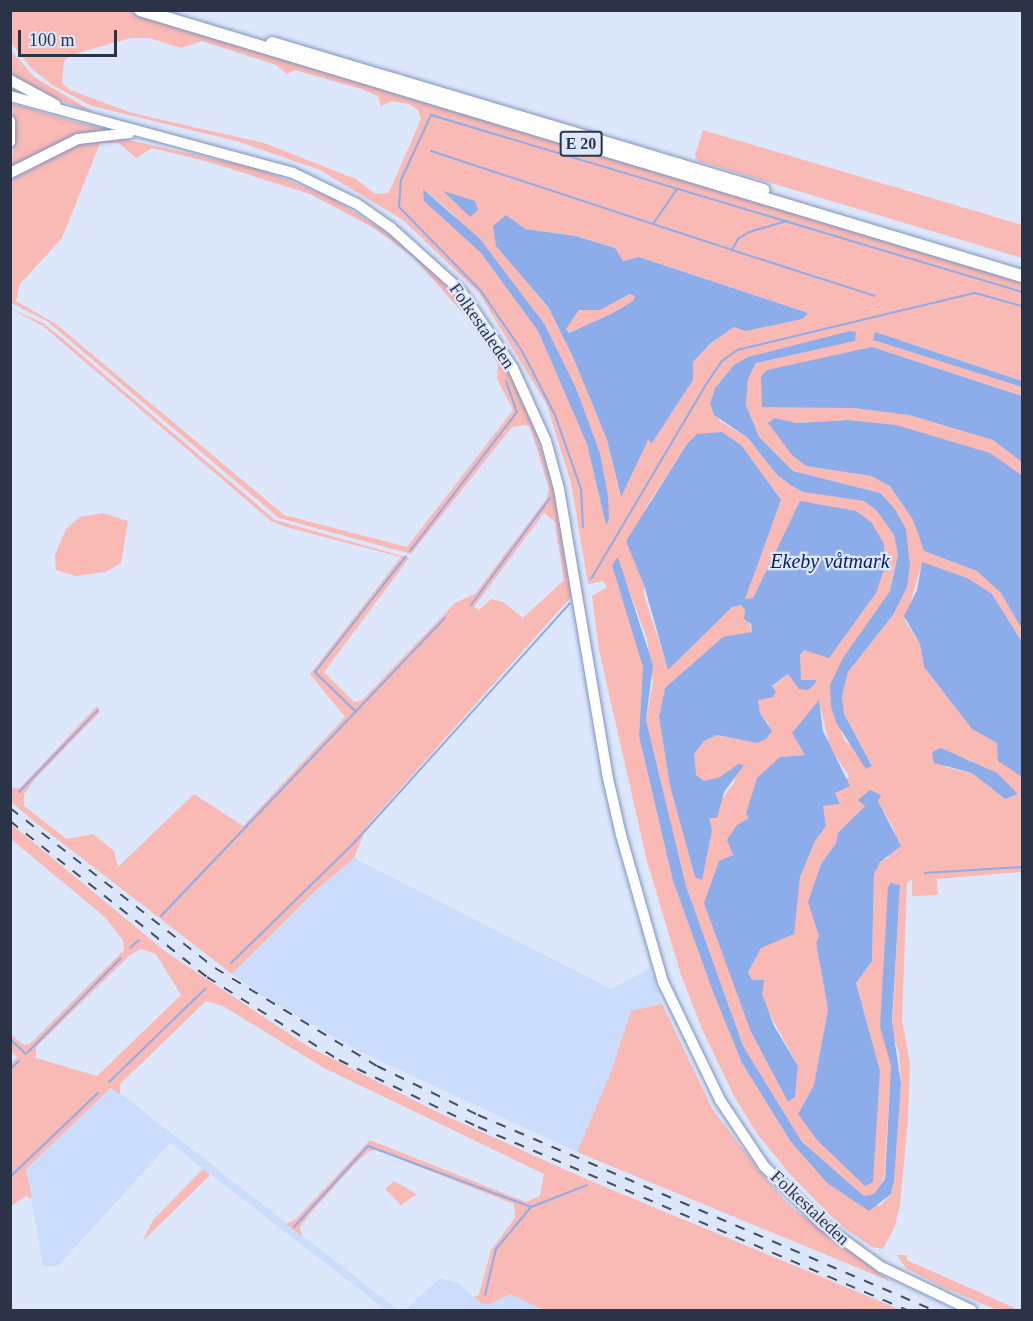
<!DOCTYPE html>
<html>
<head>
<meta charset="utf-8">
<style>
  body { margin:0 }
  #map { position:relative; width:1033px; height:1321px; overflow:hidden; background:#dde7fb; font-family:"Times New Roman",serif }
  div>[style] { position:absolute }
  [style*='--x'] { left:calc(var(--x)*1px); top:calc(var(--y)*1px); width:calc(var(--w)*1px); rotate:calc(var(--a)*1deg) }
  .built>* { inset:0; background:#cbdcfc }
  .green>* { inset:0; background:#f9b9b4 }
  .water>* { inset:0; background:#8dacea }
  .stream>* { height:2px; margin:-1px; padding:0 1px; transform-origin:1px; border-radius:1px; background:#8dacea }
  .roads { filter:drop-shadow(0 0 2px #7c93c0) drop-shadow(0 0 2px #7c93c0) }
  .major>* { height:10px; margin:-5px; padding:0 5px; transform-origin:5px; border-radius:5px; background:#fff }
  .highway>* { height:12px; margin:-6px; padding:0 6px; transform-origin:6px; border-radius:6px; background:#fff }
  .rail>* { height:2px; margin-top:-1px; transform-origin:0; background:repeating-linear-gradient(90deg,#454e61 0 10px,transparent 0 20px) }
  span { translate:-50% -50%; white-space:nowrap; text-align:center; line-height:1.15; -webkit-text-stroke:4.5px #dde7fb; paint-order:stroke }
  .shield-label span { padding:2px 4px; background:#dde7fb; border:2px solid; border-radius:4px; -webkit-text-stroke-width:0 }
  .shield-label { font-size:16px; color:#2b3447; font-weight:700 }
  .street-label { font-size:18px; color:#2b3447 }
  .water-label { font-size:20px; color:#062267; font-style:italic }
  .frame { position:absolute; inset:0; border:12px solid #2b3447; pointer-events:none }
  .scale { position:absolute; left:18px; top:30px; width:99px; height:27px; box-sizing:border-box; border:3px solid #2b3447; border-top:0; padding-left:8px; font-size:18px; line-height:21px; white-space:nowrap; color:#2b3447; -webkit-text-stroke:4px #dde7fb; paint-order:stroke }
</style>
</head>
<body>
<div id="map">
  <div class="built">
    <i style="clip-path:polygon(354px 858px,611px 989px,649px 969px,662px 1004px,631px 1011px,611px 1072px,577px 1152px,359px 1051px,264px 997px,232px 974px,315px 891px)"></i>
    <i style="clip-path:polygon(112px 1087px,398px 1310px,401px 1310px,386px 1310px,170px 1143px,58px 1266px,43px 1266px,26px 1169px)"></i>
    <i style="clip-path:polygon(440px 1278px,458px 1283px,481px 1303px,510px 1294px,543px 1310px,405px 1310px)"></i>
  </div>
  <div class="green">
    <i style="clip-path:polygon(evenodd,11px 11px,128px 11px,1022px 281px,1022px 381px,899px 340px,873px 340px,1022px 387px,1022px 396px,872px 347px,853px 408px,909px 415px,993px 440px,1022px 462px,1022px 477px,847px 420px,797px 423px,775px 418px,806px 466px,871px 476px,890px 486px,913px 520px,924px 551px,977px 571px,1001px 593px,1022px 629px,1022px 642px,992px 594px,922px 563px,905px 621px,920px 644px,924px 667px,972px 729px,997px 743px,1022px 777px,1022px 872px,937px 879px,938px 895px,912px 896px,912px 880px,907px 882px,902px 1021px,910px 1064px,908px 1119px,900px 1205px,895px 1226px,883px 1249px,872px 1247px,840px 1225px,790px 1174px,758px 1135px,735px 1098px,702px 1029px,681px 975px,647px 861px,599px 650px,592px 596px,607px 587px,603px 581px,588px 584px,571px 483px,547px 405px,479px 293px,403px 220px,320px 170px,240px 142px,92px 106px,54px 86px,32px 69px,12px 44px,11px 11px,131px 38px,149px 38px,181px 48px,202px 41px,276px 65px,287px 74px,295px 70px,361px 89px,378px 96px,381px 106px,392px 101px,409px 104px,418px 110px,421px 119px,391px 188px,388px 193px,375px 194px,356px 179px,264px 143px,132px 113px,70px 90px,62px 83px,64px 61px,71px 55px,131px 38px,11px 11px,426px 191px,453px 214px,545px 325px,576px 388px,600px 453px,608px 495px,606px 525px,587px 444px,538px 331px,481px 253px,435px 211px,426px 191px,11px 11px,514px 223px,525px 229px,575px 236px,615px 248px,623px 261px,639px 257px,808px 313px,745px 331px,734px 327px,713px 342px,693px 362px,693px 380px,652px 443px,648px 439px,620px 496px,607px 440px,573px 357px,548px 308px,497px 246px,514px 223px,11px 11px,856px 332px,855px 341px,756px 363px,748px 379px,746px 405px,759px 437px,793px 471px,880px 493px,910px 566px,893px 615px,848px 672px,842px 697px,844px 714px,872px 765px,845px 741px,831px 707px,871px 624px,890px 591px,898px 555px,894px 535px,877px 511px,864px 501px,803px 492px,792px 486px,777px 475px,748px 438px,720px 421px,710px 403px,715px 388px,734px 366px,856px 332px,11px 11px,687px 444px,742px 446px,781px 500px,744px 599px,753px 598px,800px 501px,876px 593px,829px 657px,804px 650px,799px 656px,801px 680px,816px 680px,800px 689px,788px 674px,758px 699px,760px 713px,769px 724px,757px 743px,717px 735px,704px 741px,694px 754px,695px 775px,704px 781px,720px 777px,738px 764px,734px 783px,708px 817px,695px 877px,670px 786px,659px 717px,665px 688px,728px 639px,752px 632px,745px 610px,741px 605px,732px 607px,668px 669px,644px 595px,645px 509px,687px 444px,11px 11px,617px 557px,647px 639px,653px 683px,646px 720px,686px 886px,743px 1046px,802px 1142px,864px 1196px,874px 1194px,884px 1179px,891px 1066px,880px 1026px,900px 886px,892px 1031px,899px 1053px,901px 1084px,894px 1181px,891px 1194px,880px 1206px,827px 1183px,791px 1142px,742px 1063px,713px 992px,673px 881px,639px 736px,643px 667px,617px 557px,11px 11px,819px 701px,830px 748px,849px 776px,835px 793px,840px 804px,823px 806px,826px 826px,815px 841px,800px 877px,794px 912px,777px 938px,761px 948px,748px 974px,798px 1066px,795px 1097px,788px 1102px,751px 1032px,731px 845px,737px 825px,750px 818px,780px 757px,805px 755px,792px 733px,819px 701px,11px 11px,969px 759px,978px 768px,997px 773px,1005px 799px,972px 773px,944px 767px,969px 759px,11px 11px,858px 799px,878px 801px,895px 831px,889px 857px,880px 862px,874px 874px,872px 961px,856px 983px,880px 1072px,798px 1114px,814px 1085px,828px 1009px,816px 943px,819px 936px,809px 902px,821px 864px,836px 843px,839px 833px,865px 806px,858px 799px)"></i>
    <i style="clip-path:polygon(10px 49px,34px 77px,95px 113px,47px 96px,11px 76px)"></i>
    <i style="clip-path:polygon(11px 103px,79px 123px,106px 129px,73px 137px,11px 168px,16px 129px)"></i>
    <i style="clip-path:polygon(703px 130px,1022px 225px,1022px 258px,698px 161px,695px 155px)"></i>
    <i style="clip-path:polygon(evenodd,119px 138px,256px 168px,328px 196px,398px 239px,454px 291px,509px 370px,527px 405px,553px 485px,572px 596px,367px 826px,354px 858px,315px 891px,232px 974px,35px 822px,11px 802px,10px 788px,20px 788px,97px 706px,100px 712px,35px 779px,24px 794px,24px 806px,67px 839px,93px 834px,114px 851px,118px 867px,194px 794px,243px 826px,345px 717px,310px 674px,401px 557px,286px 527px,271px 521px,43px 326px,11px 309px,41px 322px,57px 334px,275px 520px,409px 558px,324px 672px,354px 702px,362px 700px,455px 603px,475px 594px,547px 498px,549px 488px,530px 426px,524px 425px,512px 427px,411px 554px,279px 518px,47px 321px,11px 303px,11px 177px,28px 171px,69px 146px,119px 138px,100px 143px,119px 143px,136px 158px,152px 148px,205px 161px,310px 194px,374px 228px,412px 256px,477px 329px,498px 364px,497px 379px,513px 410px,407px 547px,284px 515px,56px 324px,16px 301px,20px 284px,62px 238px,100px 143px,119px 138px,544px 513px,555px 522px,564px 580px,523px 618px,503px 602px,491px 599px,479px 610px,474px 607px,544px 513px)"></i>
    <i style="clip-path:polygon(631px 294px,636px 296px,633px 301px,611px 314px,569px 333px,566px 328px,579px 310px,615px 302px)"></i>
    <i style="clip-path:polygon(103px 513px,128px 521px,121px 563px,105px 572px,76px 576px,56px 570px,55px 555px,66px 529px,80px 517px)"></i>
    <i style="clip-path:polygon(evenodd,11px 824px,166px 952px,309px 1047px,437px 1112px,586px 1179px,901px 1310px,543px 1310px,510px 1294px,489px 1304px,481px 1303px,474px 1297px,479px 1295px,491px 1250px,515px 1218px,514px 1204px,377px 1150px,369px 1151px,353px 1166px,309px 1215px,300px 1227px,302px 1236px,286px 1224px,296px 1219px,370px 1140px,526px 1202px,540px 1196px,544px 1174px,324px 1068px,223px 1006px,206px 1001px,120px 1084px,120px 1094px,111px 1088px,26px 1169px,32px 1199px,26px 1196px,11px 1206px,10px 1065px,17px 1057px,11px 1051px,11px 1035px,24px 1045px,30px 1044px,124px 950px,123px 940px,105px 917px,11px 839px,11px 824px,141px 949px,156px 954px,181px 995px,97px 1076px,36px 1058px,36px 1047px,130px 955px,141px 949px)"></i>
    <i style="clip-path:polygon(662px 1004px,713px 1110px,758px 1169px,790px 1206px,892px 1282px,577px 1152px,611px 1072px,631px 1011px)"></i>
    <i style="clip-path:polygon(203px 1169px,210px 1175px,142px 1242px,153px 1220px)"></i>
    <i style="clip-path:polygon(394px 1181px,417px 1194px,401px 1205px,385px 1189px)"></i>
    <i style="clip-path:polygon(897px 1255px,907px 1255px,907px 1260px,1019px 1310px,997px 1310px,940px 1286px,906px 1268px)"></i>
  </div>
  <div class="water">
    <i style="clip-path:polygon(423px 189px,480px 239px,545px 325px,576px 388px,600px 453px,608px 495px,609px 519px,606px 525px,587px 444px,538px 331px,481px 253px,424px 201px)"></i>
    <i style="clip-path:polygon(443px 191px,475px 201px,478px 210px,470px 217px)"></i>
    <i style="clip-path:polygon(evenodd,506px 215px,525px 229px,575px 236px,615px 248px,623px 261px,639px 257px,808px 313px,802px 319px,745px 331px,734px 327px,711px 343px,693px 362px,693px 380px,652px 443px,648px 440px,621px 497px,607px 440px,573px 357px,548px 307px,496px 246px,493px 226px,506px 215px,630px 294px,635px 296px,633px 301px,611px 314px,569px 333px,566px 329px,579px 310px,600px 310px,630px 294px)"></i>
    <i style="clip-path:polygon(850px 331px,856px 332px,855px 341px,756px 363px,748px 379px,746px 405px,759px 437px,793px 471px,880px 493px,894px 508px,906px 529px,910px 566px,907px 587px,893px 615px,848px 672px,842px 696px,844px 714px,872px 766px,866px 769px,837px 724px,831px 707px,830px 685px,843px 658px,890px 591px,898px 555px,894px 535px,877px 511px,864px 501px,803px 492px,792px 486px,777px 475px,748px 438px,714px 415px,710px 403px,715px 388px,734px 365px,748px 357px)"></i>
    <i style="clip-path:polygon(875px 332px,1022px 381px,1022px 387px,873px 340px)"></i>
    <i style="clip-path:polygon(872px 347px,1022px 396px,1022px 462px,993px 440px,909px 415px,853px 408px,762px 407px,761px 376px,767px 370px)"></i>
    <i style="clip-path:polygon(775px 418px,797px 423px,847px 420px,896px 425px,990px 453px,1021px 475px,1022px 629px,1001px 593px,977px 571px,924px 551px,913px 520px,890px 486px,871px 476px,806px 466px,792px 455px,768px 423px)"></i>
    <i style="clip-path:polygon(722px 432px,742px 446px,781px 500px,745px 599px,753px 598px,800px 501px,856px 511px,871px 522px,884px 544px,885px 566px,876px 593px,829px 658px,804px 650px,800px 655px,801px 680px,816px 680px,815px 684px,808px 690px,799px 689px,788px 674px,772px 686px,776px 692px,773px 697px,758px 700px,760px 713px,772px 731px,766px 739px,757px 743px,717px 735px,704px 741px,694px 754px,696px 775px,704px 781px,720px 777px,738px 764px,744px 765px,724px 792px,717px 818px,709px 818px,712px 830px,702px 880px,695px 877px,670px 786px,659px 717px,665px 688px,723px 637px,752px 632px,751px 624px,744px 619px,745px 610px,741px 605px,732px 607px,668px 670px,644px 585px,626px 541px,687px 444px,697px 434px)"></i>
    <i style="clip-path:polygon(618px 557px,653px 665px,646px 720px,686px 886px,743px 1046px,802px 1142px,864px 1196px,874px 1194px,885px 1179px,891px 1066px,880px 1027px,888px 887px,891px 883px,900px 885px,892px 1022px,901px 1084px,894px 1181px,891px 1194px,869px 1211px,827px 1183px,791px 1142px,742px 1063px,713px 992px,673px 881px,639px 736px,643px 667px,612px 565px)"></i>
    <i style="clip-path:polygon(922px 562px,967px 578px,992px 594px,1022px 642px,1022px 777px,998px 761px,997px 743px,972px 729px,924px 667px,920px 644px,904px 616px,917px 590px)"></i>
    <i style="clip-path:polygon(819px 700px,823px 731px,850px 786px,835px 793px,840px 804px,823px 806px,826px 826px,815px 841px,800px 877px,794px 934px,761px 948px,748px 973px,752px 980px,764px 980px,762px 994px,774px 1026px,798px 1066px,795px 1097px,788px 1102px,751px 1032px,704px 903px,719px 861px,733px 855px,727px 840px,737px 825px,749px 818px,746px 814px,757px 778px,780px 757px,805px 755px,792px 733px)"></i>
    <i style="clip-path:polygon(941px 748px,997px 773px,1018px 794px,1005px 799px,972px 773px,934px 763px,932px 752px)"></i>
    <i style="clip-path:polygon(870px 790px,881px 795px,878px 801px,901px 846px,880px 862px,874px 874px,872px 961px,856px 983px,880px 1071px,873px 1182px,865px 1186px,817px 1140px,798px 1114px,814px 1085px,828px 1009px,816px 943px,819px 936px,808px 902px,821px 864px,836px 843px,838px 833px,865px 806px,858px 800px)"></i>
  </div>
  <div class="stream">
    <i style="--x:431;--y:151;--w:234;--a:18.2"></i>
    <i style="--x:653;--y:224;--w:42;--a:-55.6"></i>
    <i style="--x:787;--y:221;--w:40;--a:164"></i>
    <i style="--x:749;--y:232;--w:13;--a:148"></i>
    <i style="--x:738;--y:239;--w:13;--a:119"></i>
    <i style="--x:732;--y:250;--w:150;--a:17.8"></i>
    <i style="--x:653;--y:224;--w:83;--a:18.2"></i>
    <i style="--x:583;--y:527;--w:38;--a:-93"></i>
    <i style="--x:581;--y:489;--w:78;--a:-109.4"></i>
    <i style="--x:555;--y:415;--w:72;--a:-117.3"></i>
    <i style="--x:522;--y:351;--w:73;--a:-124.3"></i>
    <i style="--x:481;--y:291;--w:117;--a:-134.3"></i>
    <i style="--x:399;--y:207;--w:27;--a:-86"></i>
    <i style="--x:401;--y:180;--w:72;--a:-65.2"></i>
    <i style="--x:431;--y:115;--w:617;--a:16.67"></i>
    <i style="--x:410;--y:551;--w:175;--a:-52.4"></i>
    <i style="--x:517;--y:412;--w:33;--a:-110"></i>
    <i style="--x:591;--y:579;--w:224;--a:-59.4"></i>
    <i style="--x:705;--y:386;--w:30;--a:-56"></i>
    <i style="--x:722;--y:361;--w:19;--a:-36"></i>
    <i style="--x:737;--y:350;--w:245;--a:-13.5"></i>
    <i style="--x:975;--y:293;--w:49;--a:15.5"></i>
    <i style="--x:471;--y:605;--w:133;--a:-53.6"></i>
    <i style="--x:356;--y:712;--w:57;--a:-135.7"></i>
    <i style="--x:315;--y:672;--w:147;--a:-51.9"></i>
    <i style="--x:19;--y:792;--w:114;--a:-46.1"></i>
    <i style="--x:925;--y:873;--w:97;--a:-3.5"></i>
    <i style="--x:161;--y:916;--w:412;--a:-46.4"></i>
    <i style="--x:130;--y:948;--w:12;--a:-42"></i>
    <i style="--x:231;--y:963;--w:172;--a:-44.3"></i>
    <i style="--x:354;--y:843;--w:323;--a:-48"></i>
    <i style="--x:10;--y:1039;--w:22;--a:43"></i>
    <i style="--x:28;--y:1052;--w:132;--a:-45.3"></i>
    <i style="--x:10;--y:1069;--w:12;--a:-42"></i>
    <i style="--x:109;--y:1082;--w:134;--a:-44.1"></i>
    <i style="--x:10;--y:1177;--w:122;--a:-43.7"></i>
    <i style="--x:294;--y:1227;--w:110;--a:-47.6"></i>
    <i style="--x:368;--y:1146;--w:174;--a:20.5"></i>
    <i style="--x:531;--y:1207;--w:60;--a:-21.4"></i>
    <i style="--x:485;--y:1295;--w:47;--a:-76.6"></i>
    <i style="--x:496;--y:1249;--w:55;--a:-50.2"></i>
  </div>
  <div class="roads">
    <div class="major">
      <i style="--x:10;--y:80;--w:52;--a:28.5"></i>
      <i style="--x:10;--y:96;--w:293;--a:15.2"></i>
      <i style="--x:293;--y:173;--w:71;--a:25.8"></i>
      <i style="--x:357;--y:204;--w:42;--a:35.2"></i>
      <i style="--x:391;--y:228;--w:93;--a:41.9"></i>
      <i style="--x:460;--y:290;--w:94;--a:55.8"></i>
      <i style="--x:513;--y:368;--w:80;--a:65.7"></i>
      <i style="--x:546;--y:441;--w:50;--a:74.8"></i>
      <i style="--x:559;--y:489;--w:289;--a:80.4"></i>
      <i style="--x:607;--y:774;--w:63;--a:77.1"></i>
      <i style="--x:621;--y:835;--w:153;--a:74.1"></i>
      <i style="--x:663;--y:982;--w:131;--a:64.2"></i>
      <i style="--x:720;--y:1100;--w:79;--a:56.3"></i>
      <i style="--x:764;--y:1166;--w:82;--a:45"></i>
      <i style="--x:822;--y:1224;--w:73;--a:36.1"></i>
      <i style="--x:881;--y:1267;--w:100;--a:25.5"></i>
      <i style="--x:10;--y:121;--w:21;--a:90"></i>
      <i style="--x:10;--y:173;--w:76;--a:-26.6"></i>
      <i style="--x:78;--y:139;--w:52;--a:-6.6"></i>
    </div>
    <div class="highway">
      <i style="--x:140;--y:10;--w:921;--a:16.78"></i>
      <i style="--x:272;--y:43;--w:513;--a:16.64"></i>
    </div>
  </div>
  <div class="rail">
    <i style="--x:10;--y:808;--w:260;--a:38"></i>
    <i style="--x:215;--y:968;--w:189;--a:31.2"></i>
    <i style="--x:377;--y:1066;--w:112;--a:25.9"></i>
    <i style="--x:478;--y:1115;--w:495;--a:23.2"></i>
    <i style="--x:10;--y:821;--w:251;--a:38.4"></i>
    <i style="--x:207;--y:977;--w:156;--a:32.2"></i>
    <i style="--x:339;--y:1060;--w:154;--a:25.7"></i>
    <i style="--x:478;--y:1127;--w:466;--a:23.1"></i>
  </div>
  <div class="shield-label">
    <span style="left:581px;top:144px">E 20</span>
  </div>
  <div class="street-label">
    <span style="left:482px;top:326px;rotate:55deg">Folkestaleden</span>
    <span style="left:810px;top:1208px;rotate:43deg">Folkestaleden</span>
  </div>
  <div class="water-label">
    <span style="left:830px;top:561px">Ekeby våtmark</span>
  </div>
  <div class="frame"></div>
  <div class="scale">100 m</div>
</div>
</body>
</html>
